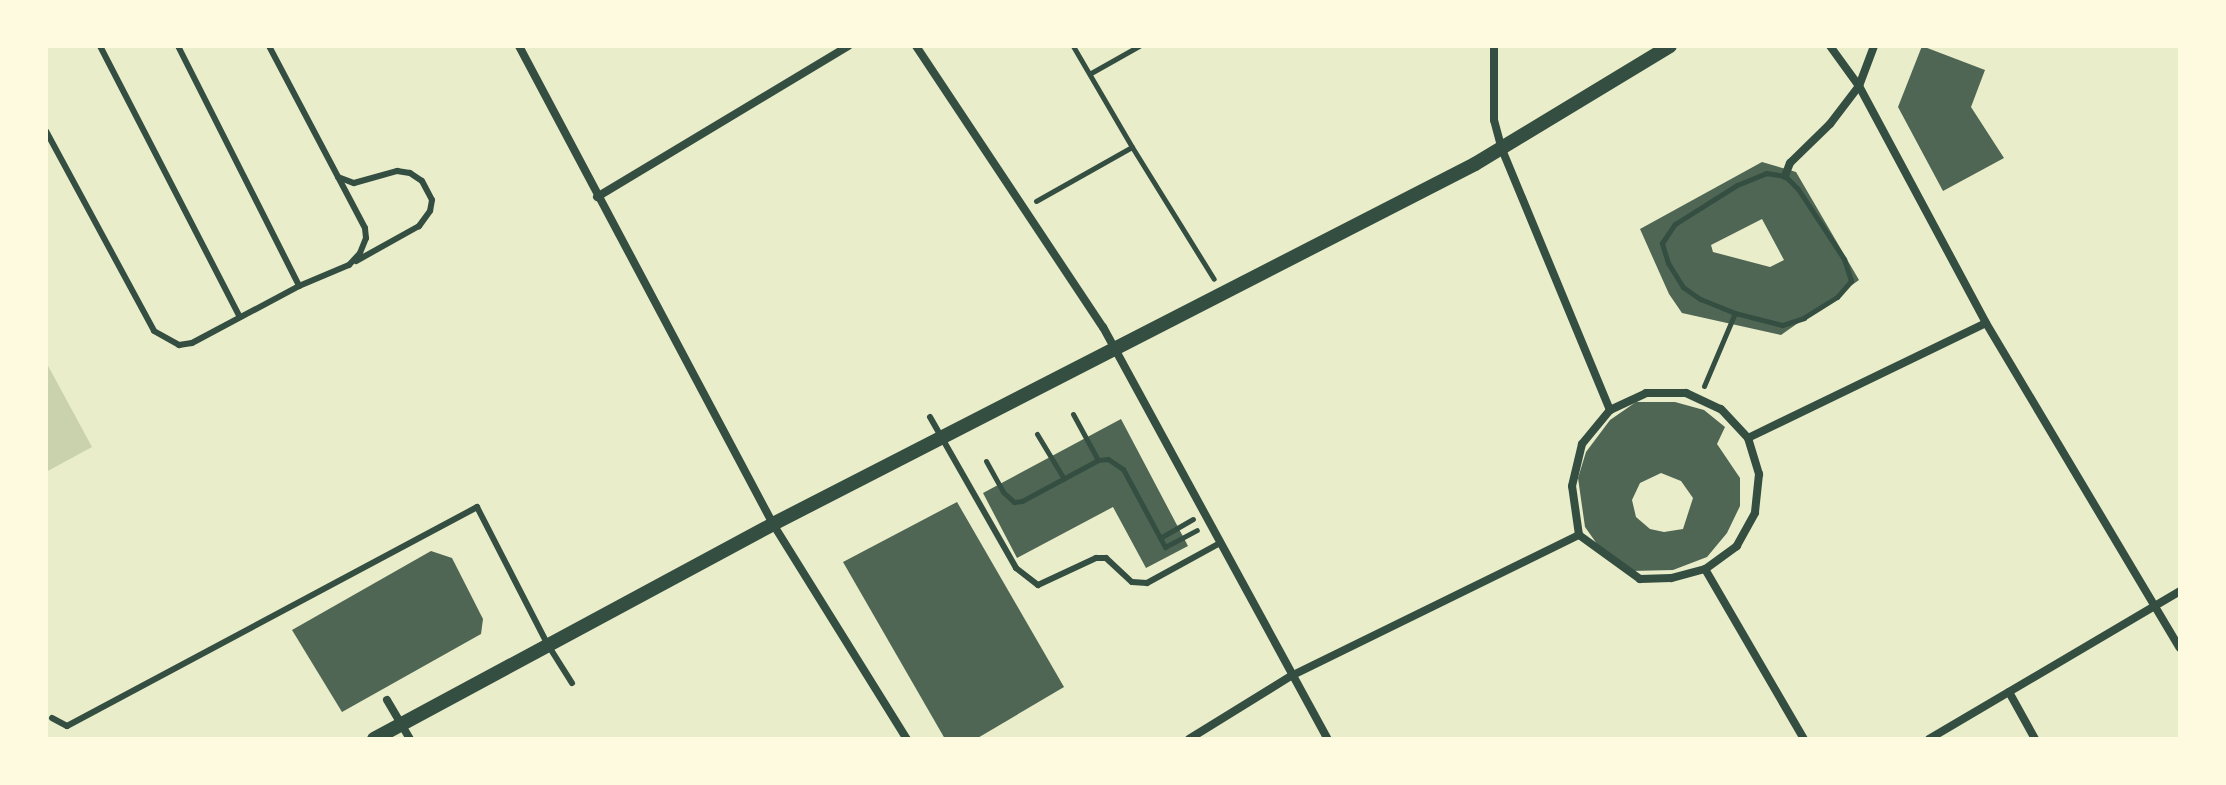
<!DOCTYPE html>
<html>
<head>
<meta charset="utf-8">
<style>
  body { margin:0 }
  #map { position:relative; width:2226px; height:785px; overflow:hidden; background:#e9edc9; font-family:"IBM Plex Sans",sans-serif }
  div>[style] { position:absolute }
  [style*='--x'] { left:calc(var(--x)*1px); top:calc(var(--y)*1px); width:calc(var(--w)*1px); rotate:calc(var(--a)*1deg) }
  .green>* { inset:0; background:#cad2ad }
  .building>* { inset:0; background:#4f6655 }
  .path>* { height:5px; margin:-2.5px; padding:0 2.5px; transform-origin:2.5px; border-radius:2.5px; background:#344e41 }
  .service>* { height:6px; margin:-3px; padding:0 3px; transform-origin:3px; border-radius:3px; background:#344e41 }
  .minor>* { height:8px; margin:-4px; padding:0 4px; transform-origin:4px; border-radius:4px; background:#344e41 }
  .tertiary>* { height:14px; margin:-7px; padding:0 7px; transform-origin:7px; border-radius:7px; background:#344e41 }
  span { translate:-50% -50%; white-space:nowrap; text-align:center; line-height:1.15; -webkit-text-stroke:8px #fefae0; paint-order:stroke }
  .frame { position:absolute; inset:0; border:48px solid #fefae0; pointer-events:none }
</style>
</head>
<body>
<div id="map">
  <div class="green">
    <i style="clip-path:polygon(46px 362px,92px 447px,46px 472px)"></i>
  </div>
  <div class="building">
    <i style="clip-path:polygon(1922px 46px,1985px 70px,1971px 107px,2004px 158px,1943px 191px,1898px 107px)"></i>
    <i style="clip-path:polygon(evenodd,1762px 162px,1796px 172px,1859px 280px,1781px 335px,1682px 313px,1669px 294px,1640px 229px,1762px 162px,1762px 219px,1784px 260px,1770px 267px,1713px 252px,1711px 245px,1762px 219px)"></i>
    <i style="clip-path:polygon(evenodd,1636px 402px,1675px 402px,1704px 410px,1725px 427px,1717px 444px,1740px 478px,1740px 506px,1727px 533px,1707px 557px,1673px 570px,1631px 571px,1602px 551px,1585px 527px,1578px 478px,1586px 452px,1610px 420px,1636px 402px,1661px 473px,1681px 481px,1693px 498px,1683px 529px,1664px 532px,1650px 529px,1636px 517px,1632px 500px,1640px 483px,1661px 473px)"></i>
    <i style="clip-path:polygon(1121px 419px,1188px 546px,1146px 568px,1113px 507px,1017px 558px,983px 493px)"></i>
    <i style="clip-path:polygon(957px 502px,1064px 687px,976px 739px,945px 739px,843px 562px)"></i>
    <i style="clip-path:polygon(431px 551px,452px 558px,483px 619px,481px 634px,342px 712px,292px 630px)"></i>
  </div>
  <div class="path">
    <i style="--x:1091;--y:73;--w:55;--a:-29.4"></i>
    <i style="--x:1132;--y:147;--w:155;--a:58.2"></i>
    <i style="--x:1766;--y:173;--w:19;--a:9"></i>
    <i style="--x:1785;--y:176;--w:18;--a:45"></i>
    <i style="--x:1798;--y:189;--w:84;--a:56.7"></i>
    <i style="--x:1844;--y:259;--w:23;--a:72"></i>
    <i style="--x:1851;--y:281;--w:21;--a:131"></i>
    <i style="--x:1837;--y:297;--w:39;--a:148"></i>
    <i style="--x:1804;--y:318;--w:23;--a:162"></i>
    <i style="--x:1782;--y:325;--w:49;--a:-165.7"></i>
    <i style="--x:1735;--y:313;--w:38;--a:-158"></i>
    <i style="--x:1700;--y:299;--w:21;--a:-145"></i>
    <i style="--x:1683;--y:287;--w:28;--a:-122"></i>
    <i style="--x:1668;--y:263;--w:21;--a:-107"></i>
    <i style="--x:1662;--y:243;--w:23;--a:-56"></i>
    <i style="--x:1675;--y:224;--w:73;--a:-32.2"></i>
    <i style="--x:1737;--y:185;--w:31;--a:-22"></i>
    <i style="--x:1036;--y:201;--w:110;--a:-29.4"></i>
    <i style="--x:1132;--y:147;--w:117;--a:-120.3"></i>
    <i style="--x:1704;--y:386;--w:79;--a:-67"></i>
    <i style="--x:1073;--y:414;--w:52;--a:61.5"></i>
    <i style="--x:1037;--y:434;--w:52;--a:59"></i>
    <i style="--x:986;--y:461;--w:35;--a:61"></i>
    <i style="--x:1003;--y:492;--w:15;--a:42"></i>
    <i style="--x:1014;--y:502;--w:8;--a:-7"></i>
    <i style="--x:1022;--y:501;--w:86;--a:-28.3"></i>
    <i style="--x:1098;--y:460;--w:10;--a:-6"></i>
    <i style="--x:1108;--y:459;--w:18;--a:34"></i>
    <i style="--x:1123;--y:469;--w:89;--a:61.7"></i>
    <i style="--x:1165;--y:547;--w:36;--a:-28"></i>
    <i style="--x:1160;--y:538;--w:38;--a:-30"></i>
  </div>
  <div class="service">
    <i style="--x:100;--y:46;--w:305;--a:62.7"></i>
    <i style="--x:178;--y:46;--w:269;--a:63.2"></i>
    <i style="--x:46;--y:131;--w:227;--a:61.6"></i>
    <i style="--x:154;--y:331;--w:29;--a:29"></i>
    <i style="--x:179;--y:345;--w:13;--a:-9"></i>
    <i style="--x:192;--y:343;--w:121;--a:-28"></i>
    <i style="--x:299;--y:286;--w:54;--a:-22.8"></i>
    <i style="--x:349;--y:265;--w:16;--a:-47"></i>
    <i style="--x:360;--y:253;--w:16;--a:-68"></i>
    <i style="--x:366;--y:238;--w:10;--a:-96"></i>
    <i style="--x:365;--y:228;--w:206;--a:-117.8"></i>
    <i style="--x:338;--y:177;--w:17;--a:21"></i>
    <i style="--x:354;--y:183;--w:45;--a:-15.6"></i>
    <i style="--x:397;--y:171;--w:13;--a:9"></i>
    <i style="--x:410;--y:173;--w:14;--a:34"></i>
    <i style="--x:422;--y:181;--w:21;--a:62"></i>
    <i style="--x:432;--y:200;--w:11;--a:100"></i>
    <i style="--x:430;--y:211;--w:19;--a:126"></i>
    <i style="--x:419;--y:226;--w:72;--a:150.9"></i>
    <i style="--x:930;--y:417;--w:174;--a:60.3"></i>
    <i style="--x:1016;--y:568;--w:28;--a:38"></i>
    <i style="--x:1038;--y:585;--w:64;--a:-25"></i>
    <i style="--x:1096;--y:558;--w:10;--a:0"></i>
    <i style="--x:1106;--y:558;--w:35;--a:43"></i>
    <i style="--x:1132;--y:582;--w:15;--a:4"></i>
    <i style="--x:1147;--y:583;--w:83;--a:-28.7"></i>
    <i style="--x:52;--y:718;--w:17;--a:28"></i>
    <i style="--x:67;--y:726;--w:465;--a:-28.1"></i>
    <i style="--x:477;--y:507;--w:155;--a:62.8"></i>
    <i style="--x:548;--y:645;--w:45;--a:57.7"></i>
  </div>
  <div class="minor">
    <i style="--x:519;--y:46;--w:541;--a:62.01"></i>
    <i style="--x:773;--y:524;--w:253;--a:58.1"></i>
    <i style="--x:916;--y:46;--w:338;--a:56.4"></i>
    <i style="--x:1103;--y:327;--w:469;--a:61.4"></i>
    <i style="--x:1494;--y:46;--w:74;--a:90"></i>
    <i style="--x:1494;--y:120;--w:28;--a:75"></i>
    <i style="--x:1501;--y:147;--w:285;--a:67.5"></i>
    <i style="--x:1830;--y:46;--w:49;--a:54.1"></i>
    <i style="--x:1859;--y:86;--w:269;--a:61.8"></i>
    <i style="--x:1986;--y:323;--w:378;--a:59.2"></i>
    <i style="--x:1785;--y:176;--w:14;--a:-69"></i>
    <i style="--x:1790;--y:163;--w:56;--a:-44.3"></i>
    <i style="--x:1830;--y:124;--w:48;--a:-52.7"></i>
    <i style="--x:1859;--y:86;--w:43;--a:-69.4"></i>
    <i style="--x:597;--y:197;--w:293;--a:-31"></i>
    <i style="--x:1646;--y:393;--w:40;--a:0"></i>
    <i style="--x:1686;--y:393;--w:38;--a:25"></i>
    <i style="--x:1721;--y:409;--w:40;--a:47"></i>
    <i style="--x:1748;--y:438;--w:38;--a:73"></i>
    <i style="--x:1759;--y:474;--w:39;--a:96"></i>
    <i style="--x:1755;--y:513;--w:38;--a:119"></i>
    <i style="--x:1737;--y:546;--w:39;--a:144"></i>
    <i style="--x:1705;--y:569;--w:35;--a:165"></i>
    <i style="--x:1671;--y:578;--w:31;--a:178"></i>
    <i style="--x:1640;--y:579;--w:75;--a:-144.2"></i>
    <i style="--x:1579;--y:535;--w:49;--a:-98.1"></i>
    <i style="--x:1572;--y:486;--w:43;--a:-76.6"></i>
    <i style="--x:1582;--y:444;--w:44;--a:-50.5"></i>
    <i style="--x:1610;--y:410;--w:40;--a:-25"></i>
    <i style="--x:1748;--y:438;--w:264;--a:-25.8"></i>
    <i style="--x:1705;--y:569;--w:197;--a:59.8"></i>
    <i style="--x:2009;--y:692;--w:54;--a:61"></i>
    <i style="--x:387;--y:700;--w:45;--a:59.5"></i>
    <i style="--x:1189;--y:739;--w:120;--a:-31.7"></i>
    <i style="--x:1291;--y:676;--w:321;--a:-26.1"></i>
    <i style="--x:1929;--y:739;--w:291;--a:-30.5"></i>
  </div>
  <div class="tertiary">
    <i style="--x:374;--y:739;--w:453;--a:-28.3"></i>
    <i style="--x:773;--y:524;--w:789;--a:-27.15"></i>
    <i style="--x:1475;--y:164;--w:228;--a:-31.2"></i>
  </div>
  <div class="frame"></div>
</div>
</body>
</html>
